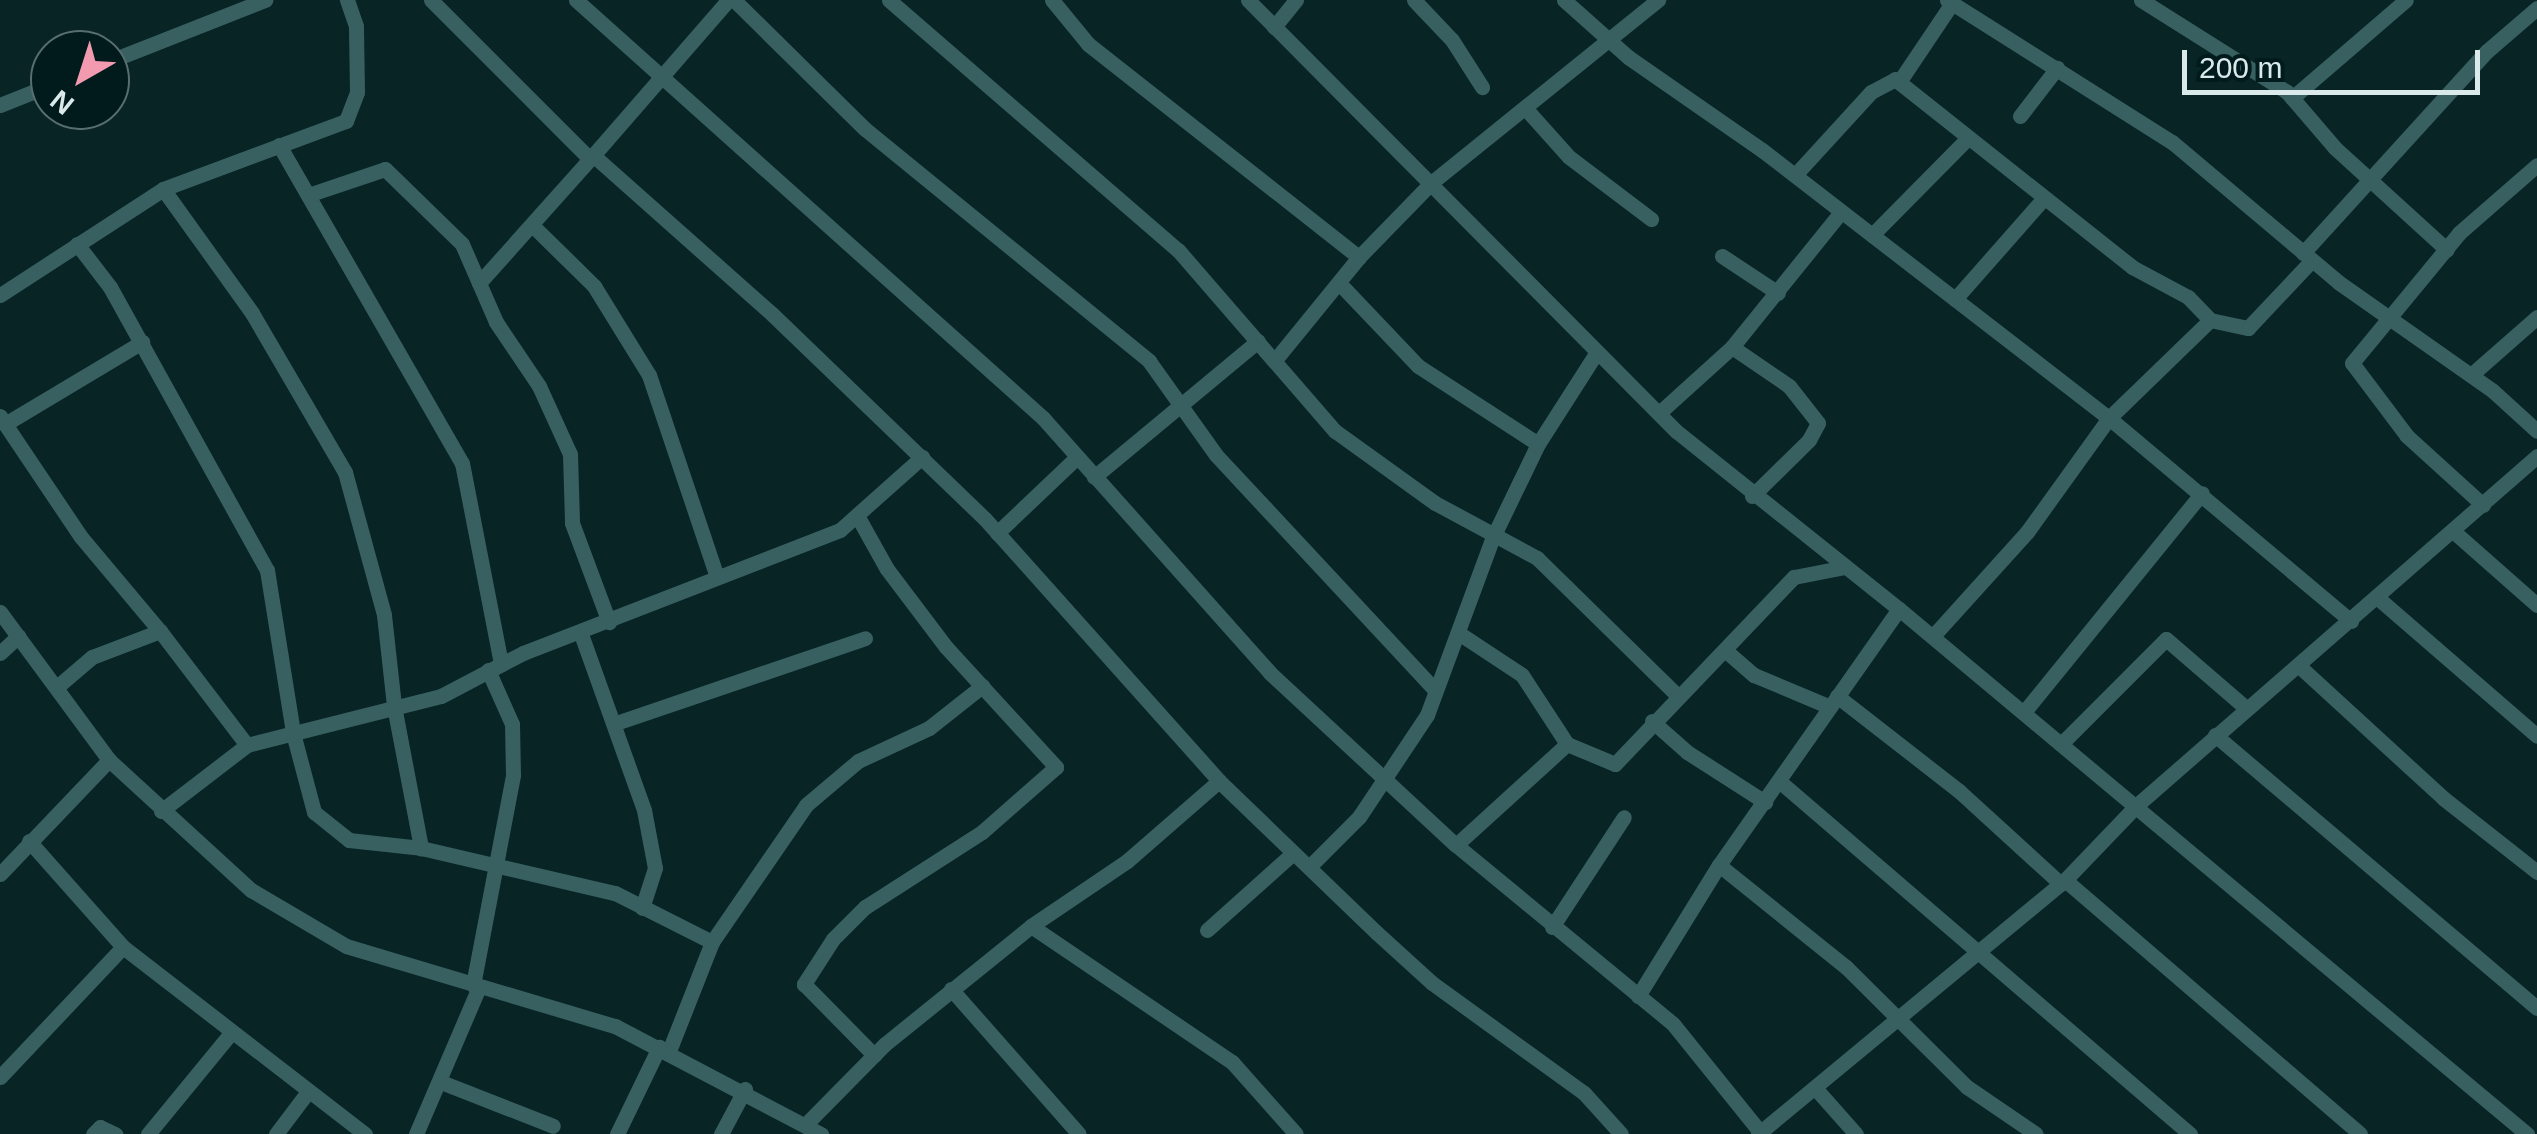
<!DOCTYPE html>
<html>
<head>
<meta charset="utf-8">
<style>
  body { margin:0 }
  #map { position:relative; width:2537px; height:1134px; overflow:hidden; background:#082424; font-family:Helvetica,sans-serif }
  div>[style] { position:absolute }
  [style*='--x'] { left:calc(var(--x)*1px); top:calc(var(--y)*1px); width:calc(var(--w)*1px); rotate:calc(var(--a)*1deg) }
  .minor>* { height:15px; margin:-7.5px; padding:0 7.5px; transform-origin:7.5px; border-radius:7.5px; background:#386061 }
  span { translate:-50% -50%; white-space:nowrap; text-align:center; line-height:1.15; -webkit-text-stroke:10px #011a1b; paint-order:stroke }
  .north { position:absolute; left:30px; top:30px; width:100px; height:100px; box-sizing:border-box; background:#011a1b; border:2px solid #586d6e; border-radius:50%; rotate:219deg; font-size:28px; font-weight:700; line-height:40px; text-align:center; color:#daeaea }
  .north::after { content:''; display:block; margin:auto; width:35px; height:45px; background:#f29ab0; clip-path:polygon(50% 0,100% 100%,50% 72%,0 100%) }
  .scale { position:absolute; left:2182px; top:50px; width:298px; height:45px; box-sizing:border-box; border:5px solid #daeaea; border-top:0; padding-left:12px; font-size:30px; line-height:35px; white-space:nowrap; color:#daeaea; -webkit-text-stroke:8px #011a1b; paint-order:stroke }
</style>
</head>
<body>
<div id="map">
  <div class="minor">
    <i style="--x:431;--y:0;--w:225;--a:45"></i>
    <i style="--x:590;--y:159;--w:211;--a:-49"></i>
    <i style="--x:576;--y:0;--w:627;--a:41.83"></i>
    <i style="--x:1043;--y:418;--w:341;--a:48.3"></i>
    <i style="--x:1270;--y:673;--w:253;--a:42.8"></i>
    <i style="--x:1456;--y:845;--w:281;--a:39.5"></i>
    <i style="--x:1673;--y:1024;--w:139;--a:51.1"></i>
    <i style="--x:734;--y:0;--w:184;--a:44.6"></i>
    <i style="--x:865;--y:129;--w:367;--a:39.2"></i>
    <i style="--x:1149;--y:361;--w:115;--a:54.5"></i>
    <i style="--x:1216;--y:455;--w:321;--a:47"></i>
    <i style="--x:889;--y:0;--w:382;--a:40.9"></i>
    <i style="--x:1178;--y:250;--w:240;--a:49.1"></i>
    <i style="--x:1335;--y:431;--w:123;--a:35.8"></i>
    <i style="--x:1435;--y:503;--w:116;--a:28.3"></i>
    <i style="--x:1537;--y:558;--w:194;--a:44.4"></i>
    <i style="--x:1052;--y:0;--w:57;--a:50.7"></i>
    <i style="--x:1088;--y:44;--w:345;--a:38.2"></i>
    <i style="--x:1248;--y:0;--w:607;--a:45.2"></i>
    <i style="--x:1676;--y:431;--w:285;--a:38.6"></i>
    <i style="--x:1899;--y:609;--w:819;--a:39.9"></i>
    <i style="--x:1414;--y:0;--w:55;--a:46.5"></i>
    <i style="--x:1452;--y:40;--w:56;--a:57.4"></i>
    <i style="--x:1564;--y:0;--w:86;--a:41.7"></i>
    <i style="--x:1628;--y:57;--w:163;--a:34.8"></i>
    <i style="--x:1762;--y:150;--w:438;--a:37.7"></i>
    <i style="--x:2109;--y:418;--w:316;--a:40"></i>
    <i style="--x:1947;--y:0;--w:266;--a:32.3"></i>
    <i style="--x:2172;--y:142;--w:217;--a:40.1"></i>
    <i style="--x:2338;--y:282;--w:189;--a:35.1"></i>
    <i style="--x:2493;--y:391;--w:59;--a:42.3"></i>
    <i style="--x:2141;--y:0;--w:173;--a:32.2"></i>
    <i style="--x:2287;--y:92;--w:74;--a:49.4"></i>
    <i style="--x:2335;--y:148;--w:151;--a:42.3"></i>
    <i style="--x:1274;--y:27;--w:35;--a:-51"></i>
    <i style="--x:110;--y:61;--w:167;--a:-21.5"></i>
    <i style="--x:1899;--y:82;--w:95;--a:-56.1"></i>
    <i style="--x:2292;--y:98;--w:150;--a:-40.7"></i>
    <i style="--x:0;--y:105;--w:54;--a:-21.8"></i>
    <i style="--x:1526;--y:109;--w:64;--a:48.1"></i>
    <i style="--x:1569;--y:157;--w:103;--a:37.1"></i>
    <i style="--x:2020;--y:116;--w:61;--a:-52.4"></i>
    <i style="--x:279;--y:145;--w:367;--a:60.1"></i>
    <i style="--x:462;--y:463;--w:205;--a:79"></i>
    <i style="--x:594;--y:156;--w:239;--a:41.6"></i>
    <i style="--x:773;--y:315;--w:294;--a:43.9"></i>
    <i style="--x:985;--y:519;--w:351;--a:48.2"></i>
    <i style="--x:1219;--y:781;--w:219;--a:43.9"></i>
    <i style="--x:1377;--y:933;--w:74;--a:42.3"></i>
    <i style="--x:1432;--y:983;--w:188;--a:35.9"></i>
    <i style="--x:1584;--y:1093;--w:55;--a:47.9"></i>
    <i style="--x:1795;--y:175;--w:113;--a:-47.5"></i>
    <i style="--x:1871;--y:92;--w:27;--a:-28"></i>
    <i style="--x:1895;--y:79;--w:303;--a:38.4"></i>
    <i style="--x:2132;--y:267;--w:64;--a:28.2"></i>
    <i style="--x:2188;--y:297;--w:32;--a:46"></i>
    <i style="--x:163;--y:189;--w:153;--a:54.3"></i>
    <i style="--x:252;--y:313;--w:184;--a:59.7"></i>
    <i style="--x:345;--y:472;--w:148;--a:74.7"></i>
    <i style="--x:384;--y:615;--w:92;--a:83.7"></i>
    <i style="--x:394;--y:706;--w:145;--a:79.2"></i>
    <i style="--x:308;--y:195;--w:81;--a:-18.7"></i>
    <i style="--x:385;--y:169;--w:107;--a:44.2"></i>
    <i style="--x:462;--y:244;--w:85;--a:66.4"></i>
    <i style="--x:496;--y:322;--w:77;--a:56.1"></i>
    <i style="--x:539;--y:386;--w:75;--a:65.5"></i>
    <i style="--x:570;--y:454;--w:69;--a:88.3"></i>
    <i style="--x:572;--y:523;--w:106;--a:69.5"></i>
    <i style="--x:532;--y:225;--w:87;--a:44.5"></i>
    <i style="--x:594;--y:286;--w:105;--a:58.3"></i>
    <i style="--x:649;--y:375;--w:213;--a:71.4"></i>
    <i style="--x:1872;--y:235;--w:136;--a:-45.3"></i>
    <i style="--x:77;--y:244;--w:54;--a:52.5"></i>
    <i style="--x:110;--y:287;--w:324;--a:61"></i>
    <i style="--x:267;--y:570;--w:165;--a:80.9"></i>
    <i style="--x:293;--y:733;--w:82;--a:75.1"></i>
    <i style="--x:314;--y:812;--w:45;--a:38.7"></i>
    <i style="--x:349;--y:840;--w:72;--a:6.3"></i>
    <i style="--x:421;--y:848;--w:199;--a:13.1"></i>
    <i style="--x:615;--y:893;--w:109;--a:26.8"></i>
    <i style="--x:712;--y:942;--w:117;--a:111.5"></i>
    <i style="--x:2303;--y:253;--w:273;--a:-47.7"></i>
    <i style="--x:2487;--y:51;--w:66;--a:-40.7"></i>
    <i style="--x:1722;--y:256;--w:67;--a:33.5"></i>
    <i style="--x:479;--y:283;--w:166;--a:-48.2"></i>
    <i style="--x:1340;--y:284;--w:113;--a:46.4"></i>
    <i style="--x:1418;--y:366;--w:143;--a:33"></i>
    <i style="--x:0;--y:295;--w:194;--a:-33"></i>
    <i style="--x:163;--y:189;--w:195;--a:-20.4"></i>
    <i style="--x:346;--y:121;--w:31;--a:-69"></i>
    <i style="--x:357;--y:92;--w:66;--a:-90.9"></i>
    <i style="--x:356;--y:26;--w:28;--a:-109"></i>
    <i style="--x:1955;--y:299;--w:135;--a:-48.6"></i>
    <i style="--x:1732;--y:347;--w:69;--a:34.4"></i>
    <i style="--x:1789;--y:386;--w:47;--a:51.9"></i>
    <i style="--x:1818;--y:423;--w:19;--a:118"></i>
    <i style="--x:1809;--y:440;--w:80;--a:135.5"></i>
    <i style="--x:1275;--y:360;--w:133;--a:-50.8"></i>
    <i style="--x:1359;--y:257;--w:103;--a:-45.8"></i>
    <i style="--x:1431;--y:183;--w:292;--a:-38.9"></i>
    <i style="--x:2471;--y:375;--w:88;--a:-41.3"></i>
    <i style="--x:1659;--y:413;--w:98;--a:-42.1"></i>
    <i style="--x:1732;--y:347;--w:174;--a:-51.1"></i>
    <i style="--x:0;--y:416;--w:9;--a:58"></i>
    <i style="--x:5;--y:424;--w:160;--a:-30.9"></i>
    <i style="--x:5;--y:424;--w:136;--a:56.1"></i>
    <i style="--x:81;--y:537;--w:123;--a:50"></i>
    <i style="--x:1094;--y:477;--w:213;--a:-39.7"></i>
    <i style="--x:2483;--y:505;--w:103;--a:-137.8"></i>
    <i style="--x:2407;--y:436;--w:91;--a:-127"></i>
    <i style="--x:2352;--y:363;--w:168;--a:-50.5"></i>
    <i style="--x:2459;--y:233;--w:103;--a:-41.1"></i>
    <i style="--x:859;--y:519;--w:57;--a:60.8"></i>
    <i style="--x:887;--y:569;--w:98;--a:52.9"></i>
    <i style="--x:946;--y:647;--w:163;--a:47.5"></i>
    <i style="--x:1056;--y:767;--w:98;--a:138.7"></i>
    <i style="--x:982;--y:832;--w:139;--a:147.3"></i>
    <i style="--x:865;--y:907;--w:45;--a:135"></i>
    <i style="--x:833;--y:939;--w:54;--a:122.8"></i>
    <i style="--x:804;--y:984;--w:100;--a:45.4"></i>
    <i style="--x:2453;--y:531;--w:112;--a:41.4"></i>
    <i style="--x:997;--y:533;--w:110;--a:-43.5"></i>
    <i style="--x:2379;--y:599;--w:209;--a:40.9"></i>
    <i style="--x:0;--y:612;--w:184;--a:53.6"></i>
    <i style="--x:109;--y:760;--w:193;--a:42.5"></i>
    <i style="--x:251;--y:890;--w:110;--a:30.5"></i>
    <i style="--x:346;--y:946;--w:281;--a:16.6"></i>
    <i style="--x:615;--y:1026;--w:233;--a:27.7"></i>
    <i style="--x:581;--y:634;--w:187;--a:70.3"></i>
    <i style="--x:644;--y:810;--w:59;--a:79.3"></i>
    <i style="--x:655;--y:868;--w:42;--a:108"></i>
    <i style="--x:1460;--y:634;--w:74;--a:33.5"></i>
    <i style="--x:1522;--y:675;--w:82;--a:56.9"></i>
    <i style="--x:1933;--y:636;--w:140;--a:-47.9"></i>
    <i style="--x:2027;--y:532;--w:140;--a:-54.3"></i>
    <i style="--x:2109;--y:418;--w:141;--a:-44.1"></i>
    <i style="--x:2210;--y:320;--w:39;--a:12"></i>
    <i style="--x:2248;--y:328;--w:93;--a:-46.7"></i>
    <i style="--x:1726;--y:651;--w:37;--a:41"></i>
    <i style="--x:1754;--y:675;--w:82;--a:22.8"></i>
    <i style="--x:0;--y:653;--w:25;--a:-43"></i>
    <i style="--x:2298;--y:665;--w:197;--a:42.5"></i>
    <i style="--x:2443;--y:798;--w:120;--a:38.2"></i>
    <i style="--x:58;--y:686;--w:45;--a:-40.5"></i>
    <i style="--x:92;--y:657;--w:73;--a:-20.9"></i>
    <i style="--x:160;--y:631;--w:143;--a:52.7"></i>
    <i style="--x:1837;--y:696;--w:155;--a:37.9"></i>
    <i style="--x:1959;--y:791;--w:138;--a:42.4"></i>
    <i style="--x:2024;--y:712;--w:282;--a:-50.9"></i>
    <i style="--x:1652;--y:721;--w:47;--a:41.5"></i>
    <i style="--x:1687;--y:752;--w:93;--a:32.7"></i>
    <i style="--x:616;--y:723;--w:263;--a:-18.8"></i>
    <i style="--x:2215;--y:735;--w:422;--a:40.3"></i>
    <i style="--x:2062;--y:743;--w:147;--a:-45"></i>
    <i style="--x:2166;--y:639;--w:106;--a:40.8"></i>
    <i style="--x:1779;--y:781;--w:542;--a:40.66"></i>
    <i style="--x:161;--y:811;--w:108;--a:-37.5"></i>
    <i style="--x:247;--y:745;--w:200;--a:-14.2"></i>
    <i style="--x:441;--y:696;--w:93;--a:-27.7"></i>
    <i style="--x:523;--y:653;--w:340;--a:-21.2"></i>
    <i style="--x:840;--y:530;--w:110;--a:-41.7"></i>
    <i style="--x:29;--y:841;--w:142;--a:48.4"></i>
    <i style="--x:123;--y:947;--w:306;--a:37.7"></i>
    <i style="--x:1456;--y:845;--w:150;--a:-42.3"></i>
    <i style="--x:1567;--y:744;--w:52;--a:22.6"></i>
    <i style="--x:1615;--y:764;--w:259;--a:-46.3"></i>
    <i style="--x:1794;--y:577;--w:52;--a:-11.1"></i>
    <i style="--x:1719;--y:865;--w:163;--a:38.8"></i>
    <i style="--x:1846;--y:967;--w:170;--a:44.8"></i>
    <i style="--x:1967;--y:1087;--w:83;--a:34.3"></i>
    <i style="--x:1309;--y:867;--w:71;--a:-45"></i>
    <i style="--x:1359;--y:817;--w:123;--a:-56.3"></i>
    <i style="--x:1427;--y:715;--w:190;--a:-69.7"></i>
    <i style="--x:1493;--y:537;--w:103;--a:-64.2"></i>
    <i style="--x:1538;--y:444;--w:106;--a:-57.4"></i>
    <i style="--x:0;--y:874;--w:158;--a:-46.3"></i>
    <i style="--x:2065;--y:880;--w:389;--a:40.7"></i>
    <i style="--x:1031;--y:926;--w:116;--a:-34.1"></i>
    <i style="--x:1127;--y:861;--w:122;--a:-41"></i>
    <i style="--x:1552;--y:927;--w:131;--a:-56.8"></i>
    <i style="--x:1207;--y:930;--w:115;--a:-41.8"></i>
    <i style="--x:712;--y:942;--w:166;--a:-55.5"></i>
    <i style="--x:806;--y:805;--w:68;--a:-40.2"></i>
    <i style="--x:858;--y:761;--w:78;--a:-24.9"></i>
    <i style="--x:929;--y:728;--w:68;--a:-38.4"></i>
    <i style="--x:473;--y:985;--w:214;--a:-79.2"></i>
    <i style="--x:513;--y:775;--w:51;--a:-91.1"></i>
    <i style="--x:512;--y:724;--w:59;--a:-114"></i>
    <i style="--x:951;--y:989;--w:193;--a:48.6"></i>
    <i style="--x:1638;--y:996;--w:154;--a:-58.3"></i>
    <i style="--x:1719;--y:865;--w:313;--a:-54.9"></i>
    <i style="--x:0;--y:1077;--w:179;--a:-46.6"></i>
    <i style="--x:441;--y:1082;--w:120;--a:21.4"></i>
    <i style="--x:1816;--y:1089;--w:60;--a:48.4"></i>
    <i style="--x:806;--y:1124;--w:112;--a:-45.4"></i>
    <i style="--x:885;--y:1044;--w:188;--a:-38.9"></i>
    <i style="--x:1031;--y:926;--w:243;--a:34.1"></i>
    <i style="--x:1232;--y:1062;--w:96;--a:48.4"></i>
    <i style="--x:93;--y:1134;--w:10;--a:-45"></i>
    <i style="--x:100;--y:1127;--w:17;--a:25"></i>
    <i style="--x:148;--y:1134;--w:131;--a:-50.6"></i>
    <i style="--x:276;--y:1134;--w:51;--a:-52.9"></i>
    <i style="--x:416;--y:1134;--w:160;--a:-66.8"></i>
    <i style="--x:617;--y:1134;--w:97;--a:-64.2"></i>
    <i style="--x:721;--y:1134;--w:51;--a:-61.9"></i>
    <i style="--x:1758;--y:1134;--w:398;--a:-39.6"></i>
    <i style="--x:2065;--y:880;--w:104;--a:-46.2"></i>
    <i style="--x:2137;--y:805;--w:531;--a:-41.1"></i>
  </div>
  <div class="north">N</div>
  <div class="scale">200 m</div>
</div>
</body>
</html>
